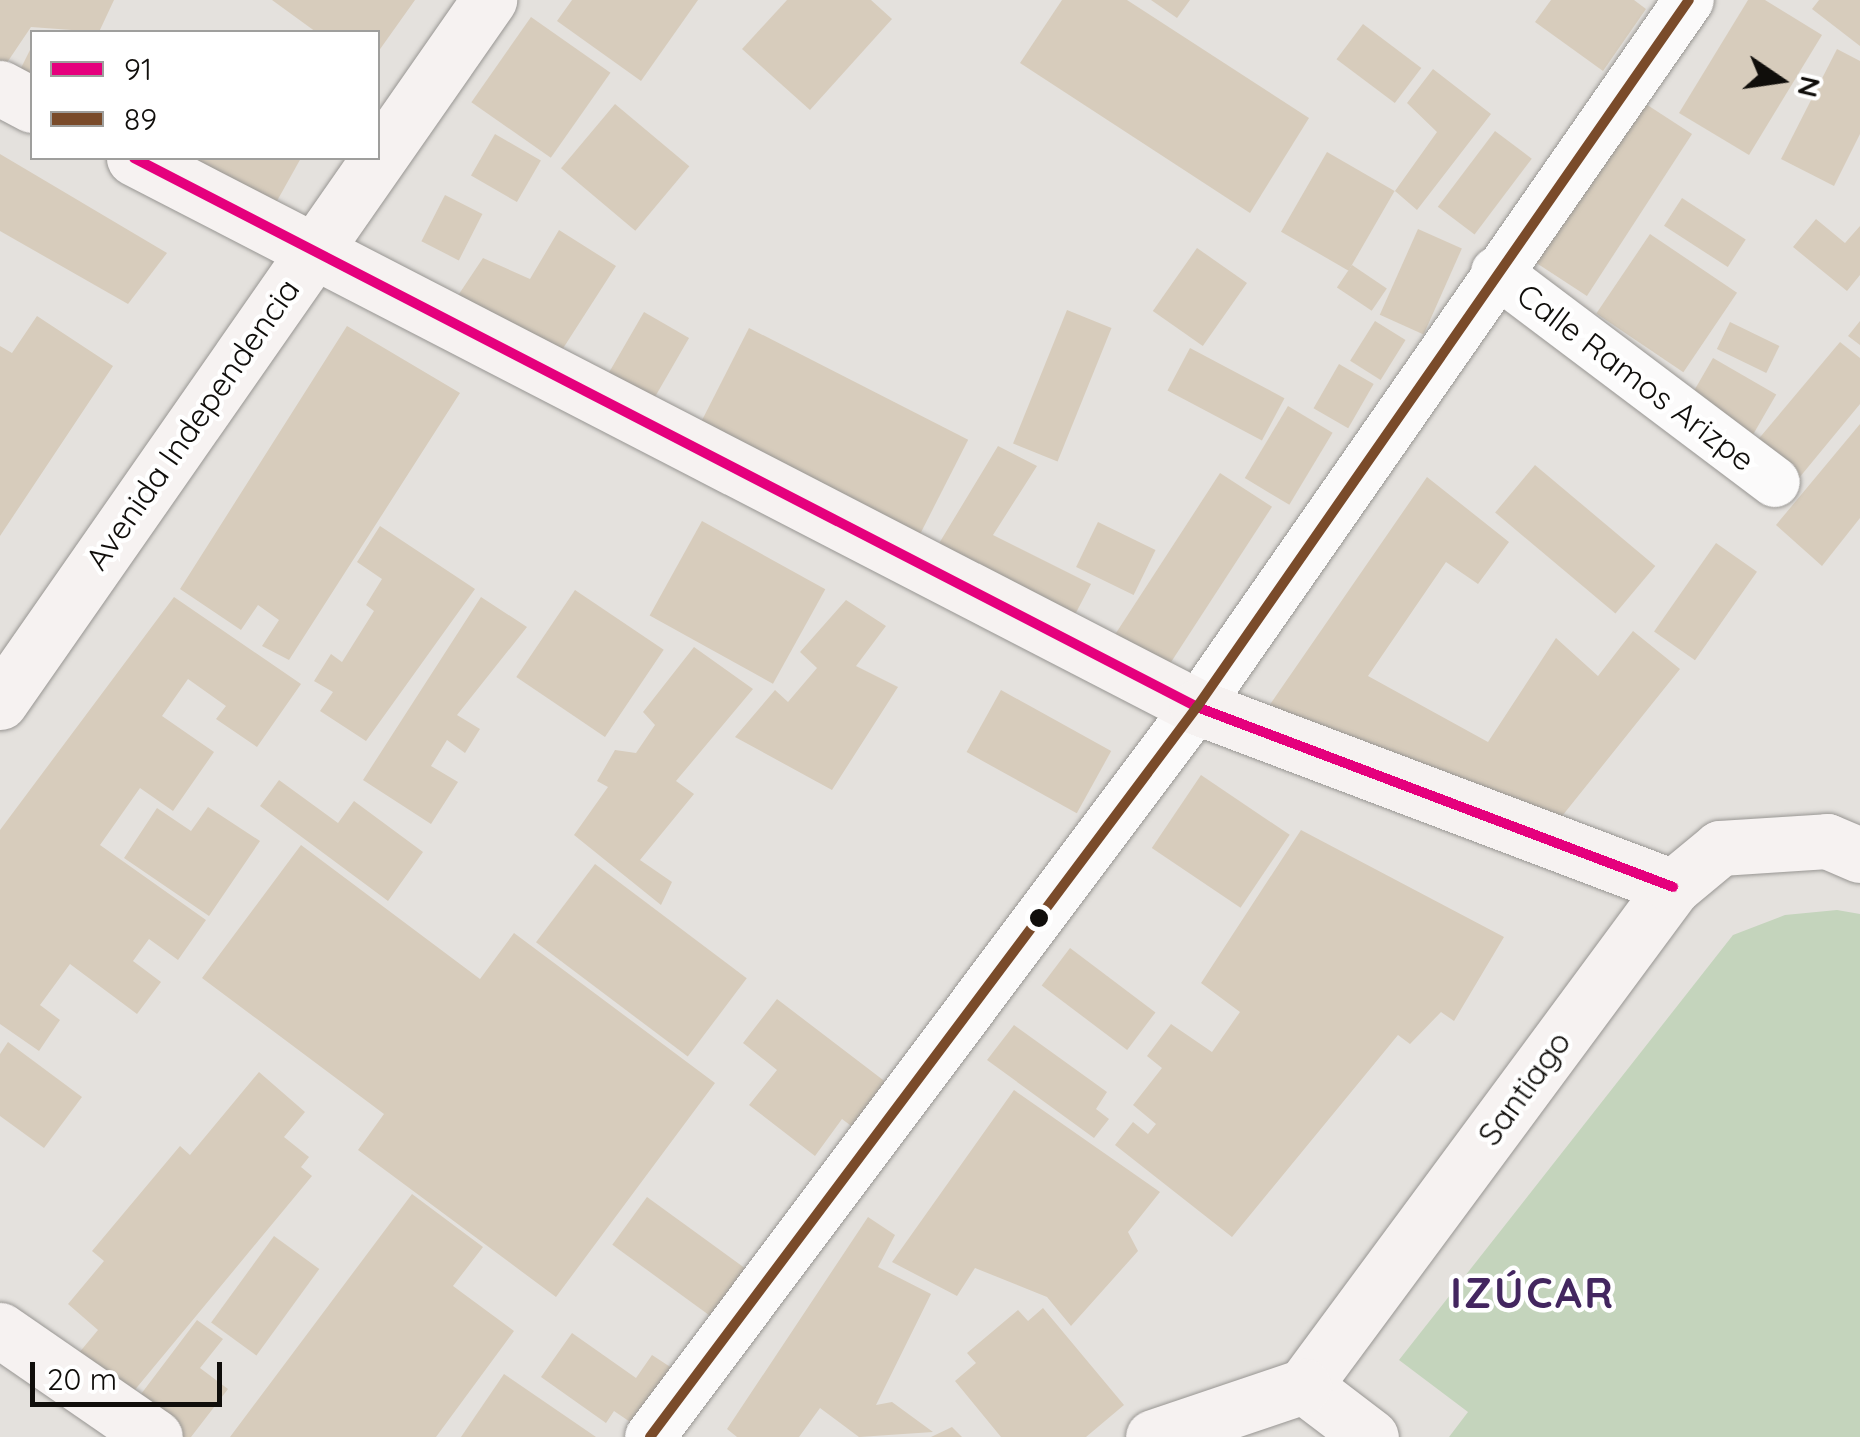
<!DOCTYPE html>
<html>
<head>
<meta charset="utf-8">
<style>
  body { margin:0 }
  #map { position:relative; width:1860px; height:1437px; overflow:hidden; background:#e4e1dd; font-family:Quicksand,sans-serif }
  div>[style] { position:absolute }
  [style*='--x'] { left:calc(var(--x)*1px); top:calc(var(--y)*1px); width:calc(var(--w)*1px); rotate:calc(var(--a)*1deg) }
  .green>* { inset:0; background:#c4d4bc }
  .building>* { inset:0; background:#d7ccbc; transform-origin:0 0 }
  .roads { filter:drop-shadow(0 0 2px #989693) drop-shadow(0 0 2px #989693) }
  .street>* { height:50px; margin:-25px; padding:0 25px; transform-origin:25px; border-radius:25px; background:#fbfafa }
  .secondary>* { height:55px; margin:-27.5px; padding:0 27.5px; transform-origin:27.5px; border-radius:27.5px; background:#f6f2f1 }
  .bus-1>* { height:10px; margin:-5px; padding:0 5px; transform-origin:5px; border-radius:5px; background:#e5007d }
  .bus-2>* { height:10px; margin:-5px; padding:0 5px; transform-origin:5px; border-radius:5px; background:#7a4b2a }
  .dots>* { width:28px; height:28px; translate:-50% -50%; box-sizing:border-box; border:5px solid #fff; border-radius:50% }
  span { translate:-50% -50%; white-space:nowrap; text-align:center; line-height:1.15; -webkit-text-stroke:9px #fff; paint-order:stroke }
  .street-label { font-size:32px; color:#100e0b }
  .district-label { font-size:42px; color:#43265f; font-weight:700; letter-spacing:2.5px }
  .legend { position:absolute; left:30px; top:30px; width:350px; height:130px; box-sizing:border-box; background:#fff; border:2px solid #9f9f9d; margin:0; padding:12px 18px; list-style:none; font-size:30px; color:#100e0b }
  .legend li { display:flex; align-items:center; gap:20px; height:50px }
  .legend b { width:50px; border:2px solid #9f9f9d }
  .north { position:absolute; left:1730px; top:30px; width:100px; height:100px; -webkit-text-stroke:8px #fff; paint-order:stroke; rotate:103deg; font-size:28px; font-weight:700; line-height:40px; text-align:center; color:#100e0b }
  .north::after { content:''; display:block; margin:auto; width:35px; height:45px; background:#100e0b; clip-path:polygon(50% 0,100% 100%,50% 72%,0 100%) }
  .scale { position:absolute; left:30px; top:1362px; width:192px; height:45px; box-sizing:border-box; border:5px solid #100e0b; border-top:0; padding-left:12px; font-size:30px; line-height:35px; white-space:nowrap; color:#100e0b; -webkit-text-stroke:8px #fff; paint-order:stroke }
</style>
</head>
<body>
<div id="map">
  <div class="green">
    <i style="clip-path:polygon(1837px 910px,1860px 914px,1860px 1437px,1449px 1437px,1468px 1412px,1399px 1360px,1733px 935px,1785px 915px)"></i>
  </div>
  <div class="building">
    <i style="clip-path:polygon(0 0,114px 0,99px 32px,31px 27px,0 73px)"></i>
    <i style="clip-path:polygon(272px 0,415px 0,378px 52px,378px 32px,316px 32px)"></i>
    <i style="clip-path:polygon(572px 0,698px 0,641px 81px,557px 21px)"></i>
    <i style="clip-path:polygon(787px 0,871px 0,892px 19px,810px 110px,742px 49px)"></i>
    <i style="clip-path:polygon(1062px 0,1127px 0,1309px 118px,1250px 213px,1020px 63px)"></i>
    <i style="clip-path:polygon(1151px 0,1190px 0,1177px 18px)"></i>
    <i style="clip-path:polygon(1551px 0,1634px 0,1646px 9px,1603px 71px,1535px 22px)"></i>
    <i style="clip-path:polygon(1748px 0,1765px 0,1822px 35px,1749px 155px,1679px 113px)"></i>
    <i style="clip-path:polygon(1819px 0,1860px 0,1860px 46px,1812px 9px)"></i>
    <i style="left:531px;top:17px;width:97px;height:104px;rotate:35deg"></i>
    <i style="left:1363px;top:24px;width:73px;height:44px;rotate:37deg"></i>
    <i style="clip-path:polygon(32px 46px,32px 96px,12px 86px)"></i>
    <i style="clip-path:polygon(1837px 49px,1860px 61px,1860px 134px,1834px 186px,1781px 159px)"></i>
    <i style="clip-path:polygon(1433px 69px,1491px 114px,1417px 210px,1395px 191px,1437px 132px,1407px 103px)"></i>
    <i style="left:1635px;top:97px;width:68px;height:193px;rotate:33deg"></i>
    <i style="left:615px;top:104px;width:97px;height:84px;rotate:40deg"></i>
    <i style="left:1495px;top:131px;width:46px;height:95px;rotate:37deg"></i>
    <i style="left:495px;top:134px;width:53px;height:48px;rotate:30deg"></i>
    <i style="left:1327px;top:152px;width:78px;height:92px;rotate:30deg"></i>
    <i style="clip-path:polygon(0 154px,167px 253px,128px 304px,0 231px)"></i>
    <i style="clip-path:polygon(163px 158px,301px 158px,268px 217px)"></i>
    <i style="left:445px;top:195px;width:42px;height:52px;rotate:27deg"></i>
    <i style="left:1682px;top:198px;width:76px;height:33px;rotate:33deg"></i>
    <i style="clip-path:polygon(1816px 219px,1845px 243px,1860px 226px,1860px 275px,1847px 291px,1793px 247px)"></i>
    <i style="left:1418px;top:229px;width:48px;height:94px;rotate:24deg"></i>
    <i style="clip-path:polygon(559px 230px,616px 266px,553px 364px,453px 303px,483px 258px,530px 279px)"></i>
    <i style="left:1650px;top:234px;width:105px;height:96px;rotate:34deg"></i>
    <i style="left:1197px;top:248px;width:61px;height:77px;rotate:35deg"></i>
    <i style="left:1352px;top:265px;width:42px;height:27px;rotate:34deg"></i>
    <i style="left:1067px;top:310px;width:48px;height:144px;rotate:22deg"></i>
    <i style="left:644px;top:312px;width:52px;height:85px;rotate:30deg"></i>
    <i style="clip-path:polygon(37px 316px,113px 366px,0 536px,0 346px,12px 353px)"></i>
    <i style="left:1375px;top:321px;width:36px;height:47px;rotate:32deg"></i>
    <i style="clip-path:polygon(1860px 321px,1860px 345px,1848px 336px)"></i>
    <i style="left:1730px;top:322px;width:55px;height:30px;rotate:26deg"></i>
    <i style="clip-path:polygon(347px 326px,460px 393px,289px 660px,262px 646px,279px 620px,258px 605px,241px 630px,180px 589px)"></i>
    <i style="left:749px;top:328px;width:246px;height:126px;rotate:27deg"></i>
    <i style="clip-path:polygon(1840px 342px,1860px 358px,1860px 404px,1799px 478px,1756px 442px)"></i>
    <i style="left:1190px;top:348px;width:107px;height:48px;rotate:28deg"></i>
    <i style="left:1713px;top:358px;width:73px;height:57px;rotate:30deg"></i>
    <i style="left:1339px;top:364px;width:40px;height:51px;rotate:30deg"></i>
    <i style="left:1288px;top:406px;width:52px;height:84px;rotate:31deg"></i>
    <i style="clip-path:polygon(1860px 424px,1860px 518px,1822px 566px,1776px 525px)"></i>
    <i style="clip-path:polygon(998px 446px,1037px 466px,993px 535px,1091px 584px,1069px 626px,932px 555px)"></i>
    <i style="left:1535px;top:465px;width:157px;height:62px;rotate:40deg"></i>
    <i style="left:1220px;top:473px;width:62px;height:207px;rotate:33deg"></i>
    <i style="clip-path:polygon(1427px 477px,1509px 542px,1478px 584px,1446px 562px,1368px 676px,1488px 742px,1556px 638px,1598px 676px,1633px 631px,1680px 669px,1526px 861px,1258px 722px)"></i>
    <i style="left:702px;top:521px;width:141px;height:108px;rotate:29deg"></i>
    <i style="left:1098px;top:522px;width:64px;height:50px;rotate:26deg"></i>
    <i style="clip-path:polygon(380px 526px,475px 589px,366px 741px,320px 711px,333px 692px,314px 681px,331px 654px,342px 662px,374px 611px,366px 605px,382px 579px,357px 562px)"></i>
    <i style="left:1716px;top:543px;width:50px;height:108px;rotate:35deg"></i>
    <i style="left:575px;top:590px;width:107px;height:105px;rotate:34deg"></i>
    <i style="clip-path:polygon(174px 597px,301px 684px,257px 747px,216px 719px,226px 706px,188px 679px,162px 716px,214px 752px,173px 811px,140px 788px,100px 845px,206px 920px,178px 960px,149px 939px,133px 961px,161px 982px,137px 1014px,70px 964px,40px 1005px,60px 1020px,39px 1051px,0 1024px,0 830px)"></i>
    <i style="clip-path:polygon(481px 597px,527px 627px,457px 715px,480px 729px,465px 753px,447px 740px,431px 766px,458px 782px,431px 824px,363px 780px)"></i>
    <i style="clip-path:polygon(846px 600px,886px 626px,856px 666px,898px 687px,832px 790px,735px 737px,775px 690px,788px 702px,817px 668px,800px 652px)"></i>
    <i style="clip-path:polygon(694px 647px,753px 689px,676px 781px,694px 794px,640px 860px,672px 882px,661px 905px,574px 835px,608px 787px,597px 781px,615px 750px,636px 753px,655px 725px,643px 712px)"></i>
    <i style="left:1001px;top:690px;width:126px;height:71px;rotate:29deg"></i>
    <i style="left:1201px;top:775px;width:107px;height:88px;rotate:34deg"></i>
    <i style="clip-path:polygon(279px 780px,338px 823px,354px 801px,423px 852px,388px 901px,260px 806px)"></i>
    <i style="clip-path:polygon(208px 807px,260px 841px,209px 916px,124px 858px,157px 808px,191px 831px)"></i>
    <i style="clip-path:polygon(1301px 830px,1504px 937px,1454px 1021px,1441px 1012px,1410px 1044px,1398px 1035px,1232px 1237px,1115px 1145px,1133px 1122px,1148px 1134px,1156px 1124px,1133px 1105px,1162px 1068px,1147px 1056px,1171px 1024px,1212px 1052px,1240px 1012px,1201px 983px)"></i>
    <i style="clip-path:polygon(301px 845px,480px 979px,514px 933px,715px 1083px,556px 1297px,358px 1150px,384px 1114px,202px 978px)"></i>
    <i style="left:595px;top:864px;width:190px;height:98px;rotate:37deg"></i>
    <i style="left:1070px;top:948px;width:107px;height:47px;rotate:37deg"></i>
    <i style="clip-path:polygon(777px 999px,887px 1083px,854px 1128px,842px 1119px,815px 1156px,749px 1105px,777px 1070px,743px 1043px)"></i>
    <i style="clip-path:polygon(1014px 1025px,1107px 1092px,1096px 1109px,1109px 1119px,1094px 1138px,987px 1060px)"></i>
    <i style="clip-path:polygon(8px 1042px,82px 1097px,44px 1148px,0 1116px,0 1054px)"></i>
    <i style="clip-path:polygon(259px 1072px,305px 1112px,284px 1137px,309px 1157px,301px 1167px,312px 1176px,119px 1409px,68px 1366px,98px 1330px,68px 1304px,104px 1261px,92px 1251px,180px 1146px,190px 1155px)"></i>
    <i style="clip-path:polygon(1014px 1090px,1160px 1192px,1128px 1232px,1138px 1251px,1071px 1326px,1047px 1297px,975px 1268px,957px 1296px,892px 1262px)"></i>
    <i style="clip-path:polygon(412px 1194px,483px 1247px,453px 1286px,514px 1331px,436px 1437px,230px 1437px)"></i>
    <i style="left:647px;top:1197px;width:130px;height:59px;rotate:36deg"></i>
    <i style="clip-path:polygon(868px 1217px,895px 1235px,878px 1267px,931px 1294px,876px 1405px,892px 1402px,933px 1432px,859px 1437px,820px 1408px,799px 1437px,737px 1437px,727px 1429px)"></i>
    <i style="left:274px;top:1236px;width:56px;height:107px;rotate:36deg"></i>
    <i style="clip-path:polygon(1043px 1308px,1124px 1405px,1086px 1437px,1001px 1437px,955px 1381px,976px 1363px,967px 1353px,1018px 1310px,1028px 1321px)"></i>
    <i style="clip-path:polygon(197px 1320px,223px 1339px,200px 1368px,228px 1389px,191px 1437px,164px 1437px,129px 1410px)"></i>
    <i style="clip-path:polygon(572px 1333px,636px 1378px,652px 1355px,678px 1372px,639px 1428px,614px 1411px,606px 1423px,541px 1377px)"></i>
    <i style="clip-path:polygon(504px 1374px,596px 1437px,461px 1437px)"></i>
    <i style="clip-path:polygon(952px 1427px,962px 1437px,931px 1437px)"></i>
  </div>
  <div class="roads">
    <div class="street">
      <i style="--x:1496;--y:272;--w:349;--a:37"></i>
      <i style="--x:650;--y:1437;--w:912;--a:-53.16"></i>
      <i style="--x:1197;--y:707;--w:861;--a:-55.17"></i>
    </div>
    <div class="secondary">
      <i style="--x:0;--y:88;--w:36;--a:28"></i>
      <i style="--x:134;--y:158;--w:1196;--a:27.31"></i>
      <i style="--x:1197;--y:707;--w:509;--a:20.71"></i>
      <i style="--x:0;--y:702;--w:856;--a:-55.14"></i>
      <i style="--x:0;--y:1330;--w:188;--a:34.6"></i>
      <i style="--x:1304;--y:1386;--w:621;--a:-53.52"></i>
      <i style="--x:1673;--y:887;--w:61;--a:-39.7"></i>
      <i style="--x:1720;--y:848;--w:107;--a:-3.7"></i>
      <i style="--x:1827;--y:841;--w:36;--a:23"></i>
      <i style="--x:1304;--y:1386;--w:84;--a:37.3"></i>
      <i style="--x:1153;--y:1437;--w:159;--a:-18.7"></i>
    </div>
  </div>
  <div class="bus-1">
    <i style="--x:134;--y:158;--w:1196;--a:27.31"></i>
    <i style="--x:1197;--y:707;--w:509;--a:20.71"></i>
  </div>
  <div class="bus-2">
    <i style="--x:650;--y:1437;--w:912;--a:-53.16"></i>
    <i style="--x:1197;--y:707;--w:861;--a:-55.17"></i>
  </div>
  <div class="dots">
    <i style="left:1039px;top:918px;background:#100e0b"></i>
  </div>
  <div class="street-label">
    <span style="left:1636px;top:377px;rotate:37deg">Calle Ramos Arizpe</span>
    <span style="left:192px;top:424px;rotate:-55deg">Avenida Independencia</span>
    <span style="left:1524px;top:1088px;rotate:-54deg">Santiago</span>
  </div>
  <div class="district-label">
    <span style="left:1533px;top:1293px">IZÚCAR</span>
  </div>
  <ul class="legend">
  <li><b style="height:12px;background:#e5007d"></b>91</li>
  <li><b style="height:12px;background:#7a4b2a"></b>89</li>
  </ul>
  <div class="north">N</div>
  <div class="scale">20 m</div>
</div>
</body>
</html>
